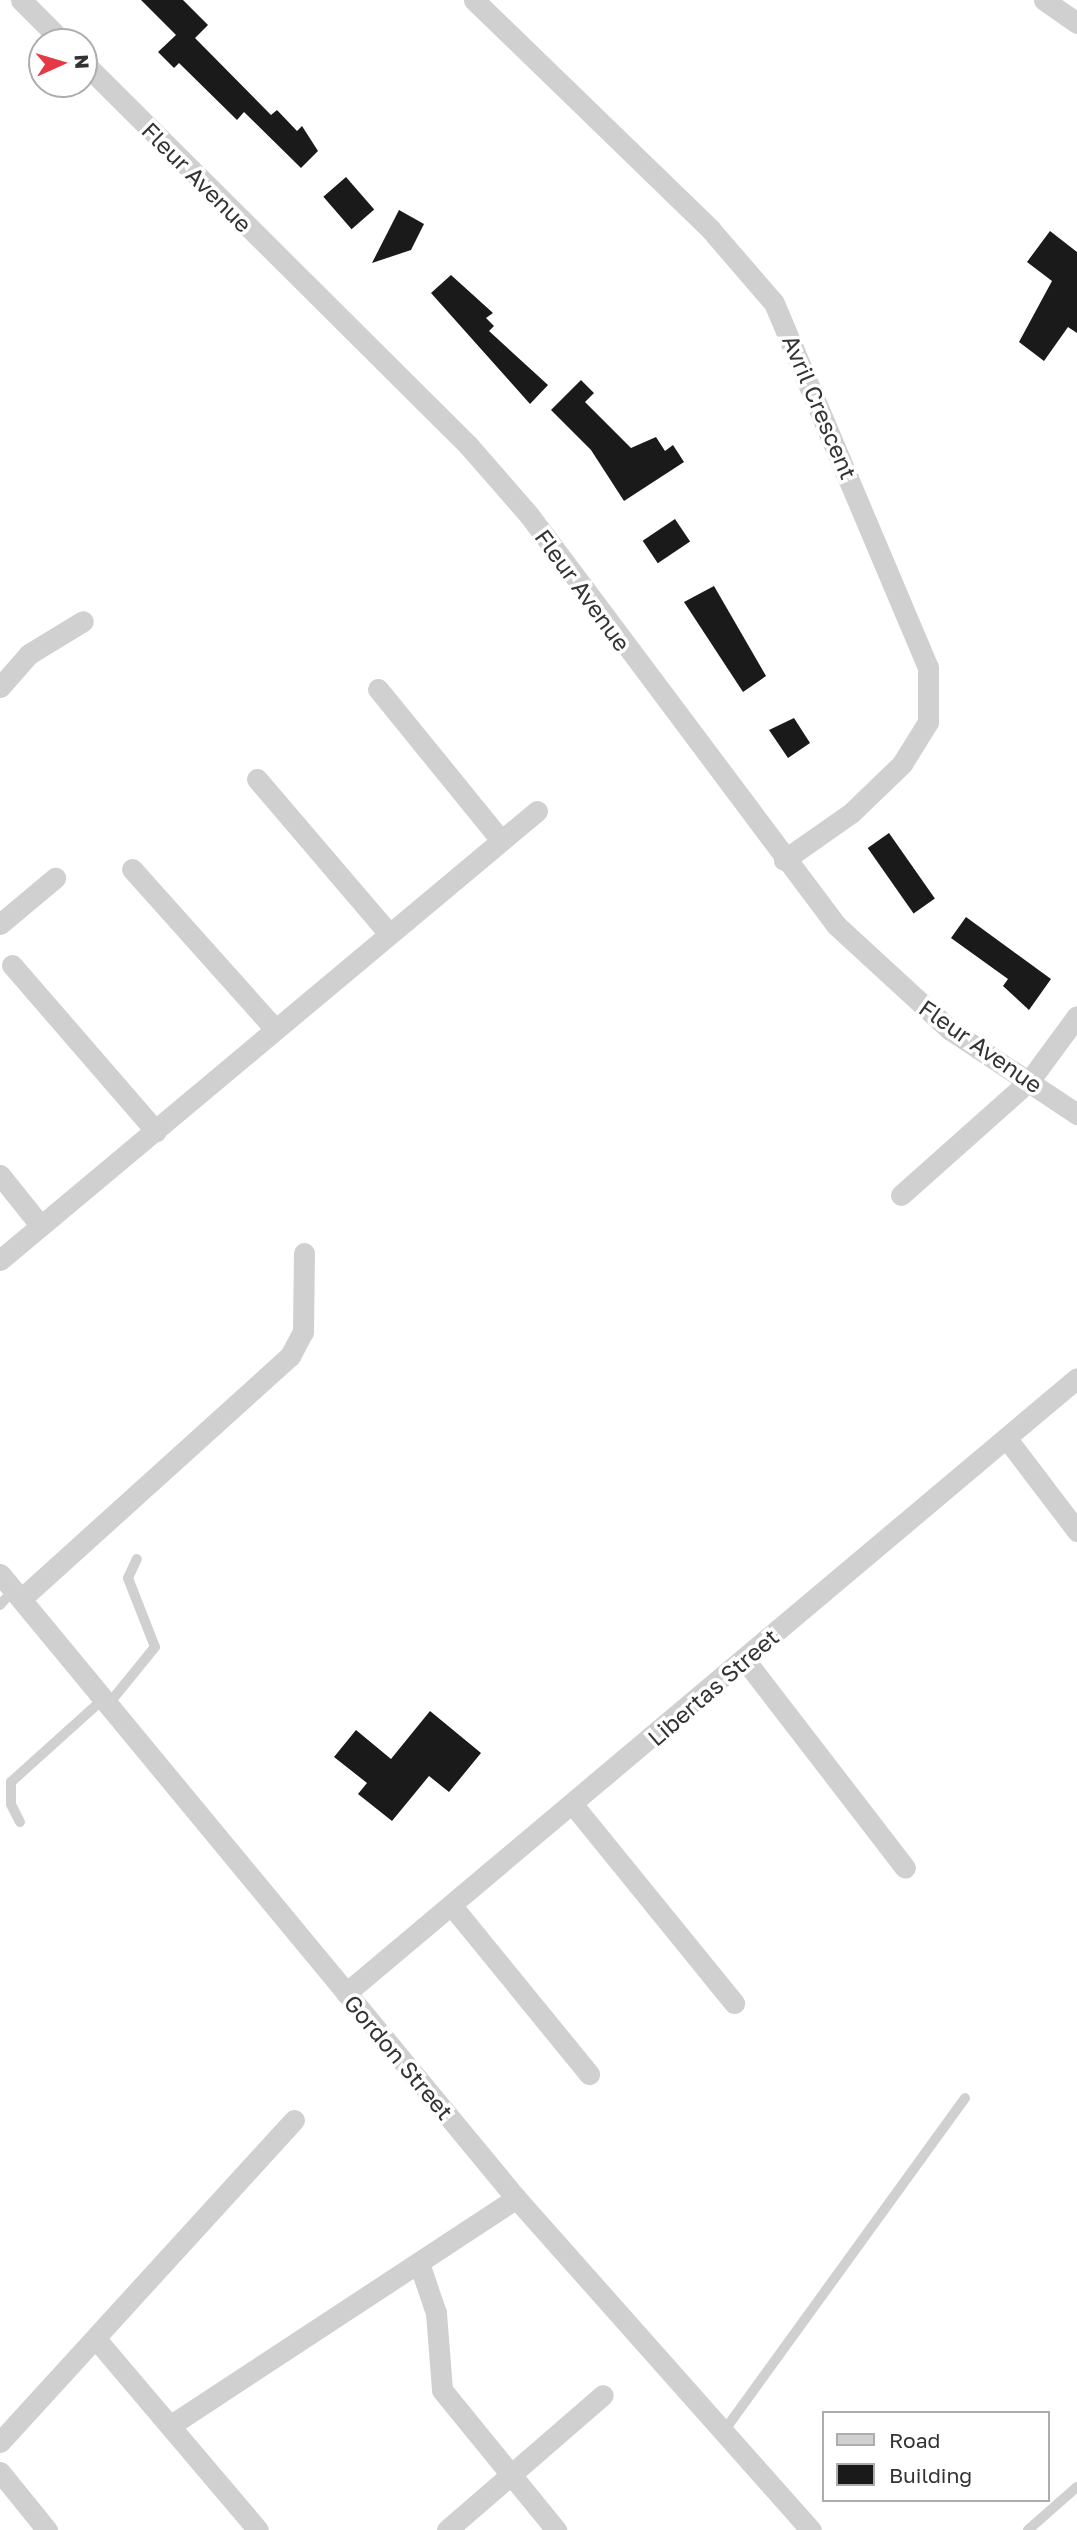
<!DOCTYPE html>
<html>
<head>
<meta charset="utf-8">
<style>
  body { margin:0 }
  #map { position:relative; width:1077px; height:2530px; overflow:hidden; background:#fff; font-family:"Golos Text",sans-serif }
  div>[style] { position:absolute }
  [style*='--x'] { left:calc(var(--x)*1px); top:calc(var(--y)*1px); width:calc(var(--w)*1px); rotate:calc(var(--a)*1deg) }
  .building>* { inset:0; background:#1a1a1a; transform-origin:0 0 }
  .service>* { height:10px; margin:-5px; padding:0 5px; transform-origin:5px; border-radius:5px; background:#d0d0d0 }
  .minor>* { height:21px; margin:-10.5px; padding:0 10.5px; transform-origin:10.5px; border-radius:10.5px; background:#d0d0d0 }
  span { translate:-50% -50%; white-space:nowrap; text-align:center; line-height:1.15; -webkit-text-stroke:7px #fff; paint-order:stroke }
  .street-label { font-size:23px; color:#333 }
  .legend { position:absolute; left:822px; top:2411px; width:228px; height:91px; box-sizing:border-box; background:#fff; border:2px solid #adadad; margin:0; padding:9px 12px; list-style:none; font-size:21px; color:#333 }
  .legend li { display:flex; align-items:center; gap:14px; height:35px }
  .legend b { width:35px; border:2px solid #adadad }
  .north { position:absolute; left:28px; top:28px; width:70px; height:70px; box-sizing:border-box; background:#fff; border:2px solid #adadad; border-radius:50%; rotate:86deg; font-size:19px; font-weight:700; line-height:28px; text-align:center; color:#333 }
  .north::after { content:''; display:block; margin:auto; width:24px; height:32px; background:#e63946; clip-path:polygon(50% 0,100% 100%,50% 72%,0 100%) }
</style>
</head>
<body>
<div id="map">
  <div class="building">
    <i style="clip-path:polygon(141px 0,183px 0,208px 25px,195px 38px,271px 115px,277px 110px,297px 131px,302px 126px,318px 151px,301px 168px,244px 112px,237px 120px,179px 63px,174px 68px,158px 52px,176px 35px)"></i>
    <i style="left:346px;top:177px;width:43px;height:30px;rotate:49deg"></i>
    <i style="clip-path:polygon(399px 210px,424px 224px,411px 250px,372px 263px)"></i>
    <i style="clip-path:polygon(1050px 231px,1077px 252px,1077px 333px,1068px 327px,1044px 361px,1019px 342px,1052px 281px,1027px 262px)"></i>
    <i style="clip-path:polygon(451px 275px,493px 313px,486px 318px,494px 326px,489px 331px,548px 385px,530px 404px,431px 293px)"></i>
    <i style="clip-path:polygon(581px 380px,594px 393px,585px 402px,631px 448px,656px 437px,665px 451px,673px 445px,684px 462px,624px 501px,591px 450px,551px 410px)"></i>
    <i style="left:675px;top:519px;width:27px;height:39px;rotate:56deg"></i>
    <i style="clip-path:polygon(714px 586px,766px 676px,743px 692px,684px 602px)"></i>
    <i style="clip-path:polygon(794px 718px,810px 743px,788px 758px,769px 730px)"></i>
    <i style="left:889px;top:833px;width:80px;height:26px;rotate:55deg"></i>
    <i style="clip-path:polygon(966px 917px,1051px 979px,1029px 1010px,1003px 986px,1008px 979px,951px 938px)"></i>
    <i style="clip-path:polygon(430px 1711px,481px 1753px,449px 1792px,429px 1776px,392px 1821px,358px 1794px,367px 1783px,334px 1757px,356px 1730px,391px 1759px)"></i>
  </div>
  <div class="service">
    <i style="--x:0;--y:1605;--w:20;--a:-49"></i>
    <i style="--x:107;--y:1706;--w:76;--a:-50.9"></i>
    <i style="--x:155;--y:1647;--w:74;--a:-111.4"></i>
    <i style="--x:128;--y:1578;--w:21;--a:-65"></i>
    <i style="--x:20;--y:1822;--w:20;--a:-117"></i>
    <i style="--x:11;--y:1804;--w:22;--a:-90"></i>
    <i style="--x:11;--y:1782;--w:121;--a:-42"></i>
    <i style="--x:724;--y:2431;--w:411;--a:-54.1"></i>
    <i style="--x:1028;--y:2530;--w:65;--a:-41.3"></i>
  </div>
  <div class="minor">
    <i style="--x:21;--y:0;--w:59;--a:45"></i>
    <i style="--x:474;--y:0;--w:330;--a:44.1"></i>
    <i style="--x:711;--y:230;--w:96;--a:49.2"></i>
    <i style="--x:774;--y:303;--w:395;--a:67.1"></i>
    <i style="--x:928;--y:667;--w:55;--a:90"></i>
    <i style="--x:928;--y:722;--w:49;--a:121.8"></i>
    <i style="--x:902;--y:764;--w:71;--a:136.1"></i>
    <i style="--x:851;--y:813;--w:82;--a:145"></i>
    <i style="--x:1044;--y:0;--w:40;--a:34.9"></i>
    <i style="--x:84;--y:63;--w:542;--a:44.85"></i>
    <i style="--x:468;--y:445;--w:93;--a:48.9"></i>
    <i style="--x:529;--y:515;--w:512;--a:53.17"></i>
    <i style="--x:836;--y:925;--w:154;--a:42.6"></i>
    <i style="--x:949;--y:1029;--w:154;--a:33.6"></i>
    <i style="--x:0;--y:687;--w:44;--a:-48.7"></i>
    <i style="--x:29;--y:654;--w:63;--a:-31.4"></i>
    <i style="--x:378;--y:689;--w:192;--a:50.9"></i>
    <i style="--x:257;--y:779;--w:200;--a:49.5"></i>
    <i style="--x:132;--y:869;--w:215;--a:48.2"></i>
    <i style="--x:0;--y:924;--w:72;--a:-39.9"></i>
    <i style="--x:12;--y:965;--w:220;--a:49.1"></i>
    <i style="--x:0;--y:1175;--w:64;--a:51.3"></i>
    <i style="--x:901;--y:1195;--w:173;--a:-41.7"></i>
    <i style="--x:1030;--y:1080;--w:79;--a:-53.7"></i>
    <i style="--x:0;--y:1260;--w:700;--a:-39.9"></i>
    <i style="--x:1007;--y:1439;--w:116;--a:52.7"></i>
    <i style="--x:0;--y:1574;--w:810;--a:50.41"></i>
    <i style="--x:516;--y:2198;--w:444;--a:48.4"></i>
    <i style="--x:21;--y:1599;--w:363;--a:-42.1"></i>
    <i style="--x:290;--y:1356;--w:27;--a:-62"></i>
    <i style="--x:303;--y:1332;--w:79;--a:-89.3"></i>
    <i style="--x:745;--y:1660;--w:262;--a:52.4"></i>
    <i style="--x:574;--y:1806;--w:254;--a:50.9"></i>
    <i style="--x:452;--y:1906;--w:217;--a:50.8"></i>
    <i style="--x:346;--y:1993;--w:955;--a:-40.07"></i>
    <i style="--x:419;--y:2263;--w:53;--a:71.2"></i>
    <i style="--x:436;--y:2313;--w:77;--a:85.5"></i>
    <i style="--x:442;--y:2390;--w:181;--a:50.8"></i>
    <i style="--x:96;--y:2339;--w:250;--a:49.7"></i>
    <i style="--x:171;--y:2425;--w:413;--a:-33.3"></i>
    <i style="--x:0;--y:2442;--w:436;--a:-47.6"></i>
    <i style="--x:0;--y:2472;--w:75;--a:51"></i>
    <i style="--x:447;--y:2530;--w:206;--a:-40.9"></i>
  </div>
  <div class="street-label">
    <span style="left:197px;top:177px;rotate:45deg">Fleur Avenue</span>
    <span style="left:820px;top:407px;rotate:67deg">Avril Crescent</span>
    <span style="left:583px;top:590px;rotate:54deg">Fleur Avenue</span>
    <span style="left:981px;top:1046px;rotate:35deg">Fleur Avenue</span>
    <span style="left:713px;top:1687px;rotate:-41deg">Libertas Street</span>
    <span style="left:399px;top:2057px;rotate:50deg">Gordon Street</span>
  </div>
  <ul class="legend">
  <li><b style="height:9px;background:#d0d0d0"></b>Road</li>
  <li><b style="height:19px;background:#1a1a1a"></b>Building</li>
  </ul>
  <div class="north">N</div>
</div>
</body>
</html>
